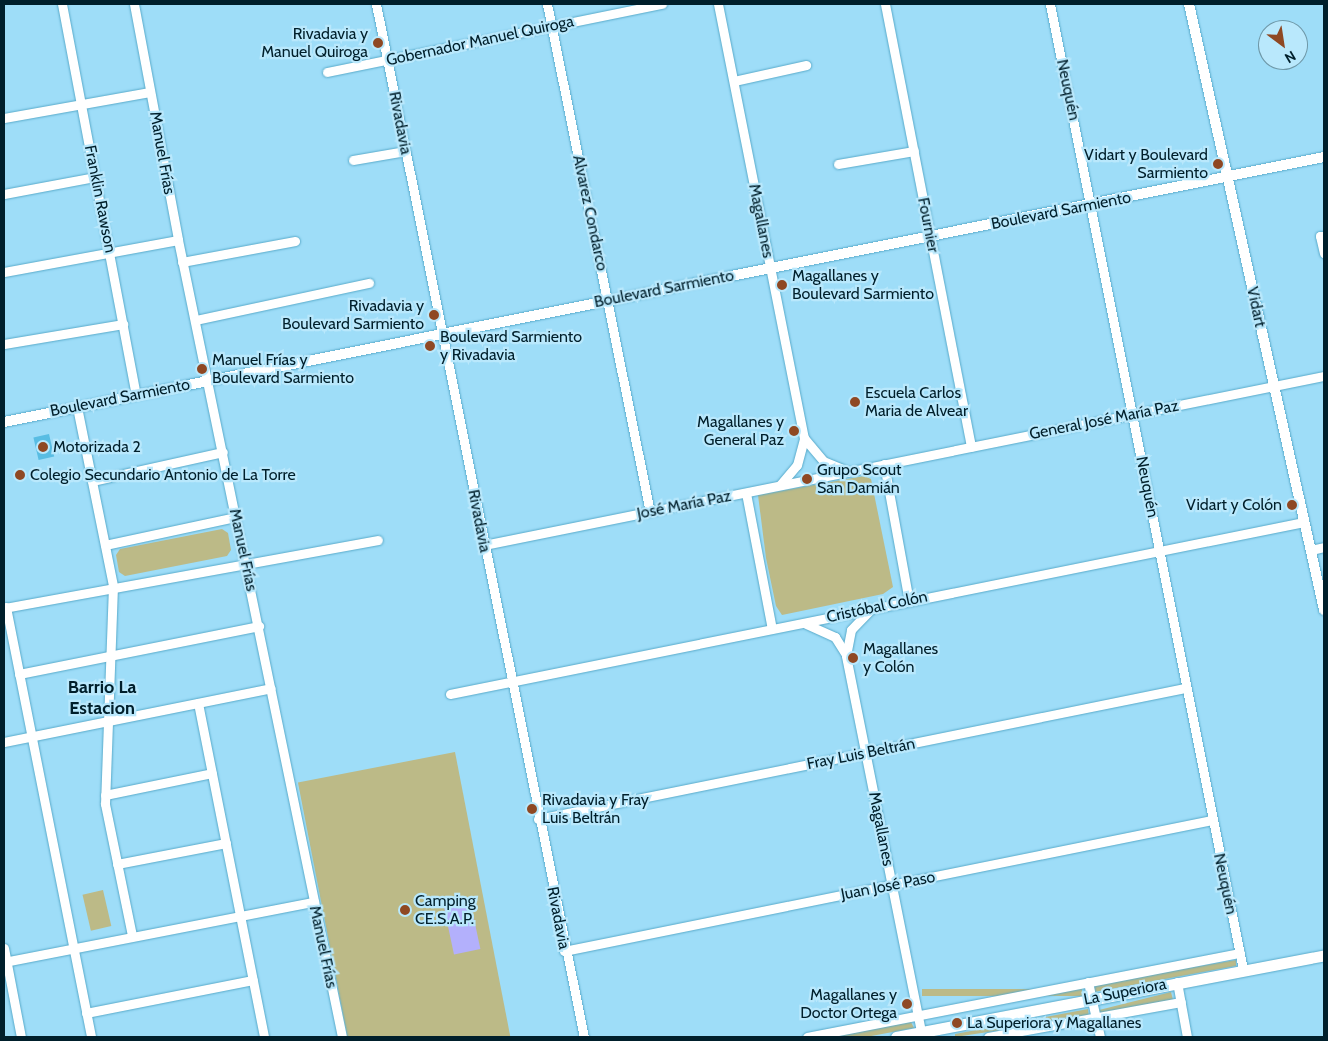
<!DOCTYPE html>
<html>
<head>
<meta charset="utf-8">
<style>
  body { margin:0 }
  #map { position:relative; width:1328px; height:1041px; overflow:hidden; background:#9eddf8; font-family:Cabin,sans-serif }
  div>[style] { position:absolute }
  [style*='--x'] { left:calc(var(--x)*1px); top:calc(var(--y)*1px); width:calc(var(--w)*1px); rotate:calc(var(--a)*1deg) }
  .green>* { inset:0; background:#bcba87; transform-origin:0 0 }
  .water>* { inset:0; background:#b3b0fc; transform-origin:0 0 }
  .building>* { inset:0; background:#59bde3; transform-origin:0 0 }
  .roads { filter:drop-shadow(0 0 1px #58aaca) drop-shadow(0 0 1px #58aaca) }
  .minor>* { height:9px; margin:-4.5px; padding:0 4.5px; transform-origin:4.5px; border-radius:4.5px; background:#fff }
  .tertiary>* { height:10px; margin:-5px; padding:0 5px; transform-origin:5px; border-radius:5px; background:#fff }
  .secondary>* { height:11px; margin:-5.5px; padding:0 5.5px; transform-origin:5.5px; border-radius:5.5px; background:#fff }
  .dots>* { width:14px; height:14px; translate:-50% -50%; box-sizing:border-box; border:2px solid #b9e8fc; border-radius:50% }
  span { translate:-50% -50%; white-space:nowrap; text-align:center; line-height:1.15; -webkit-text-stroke:4.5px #b9e8fc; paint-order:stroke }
  .poi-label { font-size:16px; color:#001f2b }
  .right { translate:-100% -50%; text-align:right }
  .left { translate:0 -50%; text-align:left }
  .street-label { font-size:16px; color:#001f2b }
  .neighbourhood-label { font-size:18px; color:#001f2b; font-weight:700 }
  .frame { position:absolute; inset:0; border:5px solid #001f2b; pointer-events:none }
  .north { position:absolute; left:1258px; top:20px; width:50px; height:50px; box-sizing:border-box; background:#b9e8fc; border:1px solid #6f98a8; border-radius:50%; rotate:149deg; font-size:14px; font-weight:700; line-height:20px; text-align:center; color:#001f2b }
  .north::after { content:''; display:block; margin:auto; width:18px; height:22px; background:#8f4823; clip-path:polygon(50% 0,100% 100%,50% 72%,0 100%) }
</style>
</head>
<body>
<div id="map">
  <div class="green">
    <i style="clip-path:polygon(864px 476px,871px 479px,893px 587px,883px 594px,782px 615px,776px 606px,766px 558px,758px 495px)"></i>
    <i style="clip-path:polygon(222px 529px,228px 533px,231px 550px,227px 556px,125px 576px,119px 572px,116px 555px,120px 549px)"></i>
    <i style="left:455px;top:752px;width:291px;height:160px;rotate:79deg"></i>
    <i style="left:103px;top:890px;width:37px;height:21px;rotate:77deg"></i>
    <i style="clip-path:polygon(1236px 960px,1236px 966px,1094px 992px,1092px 984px)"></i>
    <i style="left:1082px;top:989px;width:7px;height:160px;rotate:90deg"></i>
    <i style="left:1171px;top:992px;width:8px;height:74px;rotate:76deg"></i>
    <i style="clip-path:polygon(1088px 1009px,1089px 1017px,955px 1037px,955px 1034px)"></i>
    <i style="clip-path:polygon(911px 1022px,914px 1028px,866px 1037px,830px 1037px)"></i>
  </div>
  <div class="water">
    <i style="left:470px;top:900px;width:50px;height:27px;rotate:78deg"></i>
  </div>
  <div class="building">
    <i style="left:49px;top:434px;width:23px;height:16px;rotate:77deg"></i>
  </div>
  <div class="roads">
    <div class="minor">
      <i style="--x:62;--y:4;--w:398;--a:79.3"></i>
      <i style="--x:134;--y:4;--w:240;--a:79.4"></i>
      <i style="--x:178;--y:240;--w:814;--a:78.37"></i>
      <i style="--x:376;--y:4;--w:1054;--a:78.62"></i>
      <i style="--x:547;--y:4;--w:518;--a:78.54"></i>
      <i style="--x:718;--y:4;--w:442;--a:78.8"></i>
      <i style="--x:804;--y:438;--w:30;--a:50"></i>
      <i style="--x:823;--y:461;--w:27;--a:22"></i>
      <i style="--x:885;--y:4;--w:451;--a:79"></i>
      <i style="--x:1050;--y:4;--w:985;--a:78.7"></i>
      <i style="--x:327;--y:72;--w:342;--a:-11.5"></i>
      <i style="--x:734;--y:81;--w:74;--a:-12.5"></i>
      <i style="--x:4;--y:118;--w:148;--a:-10.1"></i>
      <i style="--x:353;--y:160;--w:53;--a:-9.8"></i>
      <i style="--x:838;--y:164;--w:77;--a:-9.7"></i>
      <i style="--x:4;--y:194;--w:93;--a:-10.6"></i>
      <i style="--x:1324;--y:236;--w:4;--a:180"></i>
      <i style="--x:1320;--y:236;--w:18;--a:77"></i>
      <i style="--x:182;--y:262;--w:115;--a:-10.5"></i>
      <i style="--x:4;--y:272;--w:177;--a:-10.4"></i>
      <i style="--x:196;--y:320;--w:177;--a:-12.1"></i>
      <i style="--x:4;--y:344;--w:121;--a:-9.5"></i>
      <i style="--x:77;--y:407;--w:183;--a:78.6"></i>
      <i style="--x:113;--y:586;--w:218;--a:92.1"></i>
      <i style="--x:105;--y:804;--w:135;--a:78.4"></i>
      <i style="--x:884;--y:464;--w:139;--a:79.7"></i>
      <i style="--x:92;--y:481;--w:134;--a:-12.5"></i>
      <i style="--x:780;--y:485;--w:26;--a:-50"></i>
      <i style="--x:797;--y:465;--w:28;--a:-75"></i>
      <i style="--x:746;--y:493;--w:138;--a:79.2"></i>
      <i style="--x:105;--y:545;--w:134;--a:-12.1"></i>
      <i style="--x:484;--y:545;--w:857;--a:-11.38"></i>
      <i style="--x:1311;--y:550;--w:13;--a:-13"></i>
      <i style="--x:6;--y:607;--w:438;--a:78.8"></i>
      <i style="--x:4;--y:608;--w:380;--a:-10.3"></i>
      <i style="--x:871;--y:609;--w:29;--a:134"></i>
      <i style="--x:851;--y:630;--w:26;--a:101"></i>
      <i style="--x:846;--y:656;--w:383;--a:78.7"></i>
      <i style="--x:806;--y:624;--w:32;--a:24"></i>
      <i style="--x:835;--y:637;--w:19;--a:58"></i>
      <i style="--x:19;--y:674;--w:245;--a:-11.3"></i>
      <i style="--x:450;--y:694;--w:871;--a:-11.39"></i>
      <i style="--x:198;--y:703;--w:340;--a:78.8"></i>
      <i style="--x:4;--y:742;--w:272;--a:-11.4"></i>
      <i style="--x:105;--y:795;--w:109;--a:-11.6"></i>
      <i style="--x:538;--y:819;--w:660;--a:-11.45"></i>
      <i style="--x:117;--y:864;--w:111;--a:-10.9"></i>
      <i style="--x:4;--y:948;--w:91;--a:79.2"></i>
      <i style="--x:564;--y:951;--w:661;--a:-11.43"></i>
      <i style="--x:4;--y:962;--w:316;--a:-11"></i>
      <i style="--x:1088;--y:982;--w:56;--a:77.7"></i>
      <i style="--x:1177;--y:982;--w:56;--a:79.7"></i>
      <i style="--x:86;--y:1013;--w:170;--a:-11.2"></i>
      <i style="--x:807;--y:1037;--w:441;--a:-11"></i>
      <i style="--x:988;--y:1037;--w:196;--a:-10.3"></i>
    </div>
    <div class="tertiary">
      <i style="--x:1189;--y:4;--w:621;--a:77.44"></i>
      <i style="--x:4;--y:422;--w:1346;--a:-11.35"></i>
    </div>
    <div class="secondary">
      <i style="--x:896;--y:1037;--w:436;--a:-10.8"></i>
    </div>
  </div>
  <div class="dots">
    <i style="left:378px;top:43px;background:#8f4823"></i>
    <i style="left:1218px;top:164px;background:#8f4823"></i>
    <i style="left:782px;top:285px;background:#8f4823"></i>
    <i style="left:434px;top:315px;background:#8f4823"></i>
    <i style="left:430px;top:346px;background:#8f4823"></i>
    <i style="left:202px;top:369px;background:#8f4823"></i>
    <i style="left:855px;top:402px;background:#8f4823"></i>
    <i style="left:794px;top:431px;background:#8f4823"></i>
    <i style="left:43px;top:447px;background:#8f4823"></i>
    <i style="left:20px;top:475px;background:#8f4823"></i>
    <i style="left:807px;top:479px;background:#8f4823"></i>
    <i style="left:1292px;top:505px;background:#8f4823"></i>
    <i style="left:853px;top:658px;background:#8f4823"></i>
    <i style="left:532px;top:809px;background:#8f4823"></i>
    <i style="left:405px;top:910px;background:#8f4823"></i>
    <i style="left:907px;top:1004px;background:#8f4823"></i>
    <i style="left:957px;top:1023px;background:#8f4823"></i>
  </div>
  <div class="poi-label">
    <span class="right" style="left:368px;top:43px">Rivadavia y<br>Manuel Quiroga</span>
    <span class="right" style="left:1208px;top:164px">Vidart y Boulevard<br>Sarmiento</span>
    <span class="left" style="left:792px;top:285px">Magallanes y<br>Boulevard Sarmiento</span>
    <span class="right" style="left:424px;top:315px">Rivadavia y<br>Boulevard Sarmiento</span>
    <span class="left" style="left:440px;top:346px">Boulevard Sarmiento<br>y Rivadavia</span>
    <span class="left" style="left:212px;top:369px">Manuel Frías y<br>Boulevard Sarmiento</span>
    <span class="left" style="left:865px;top:402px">Escuela Carlos<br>Maria de Alvear</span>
    <span class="right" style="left:784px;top:431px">Magallanes y<br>General Paz</span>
    <span class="left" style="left:53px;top:447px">Motorizada 2</span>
    <span class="left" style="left:817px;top:479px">Grupo Scout<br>San Damián</span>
    <span class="left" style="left:30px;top:475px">Colegio Secundario Antonio de La Torre</span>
    <span class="right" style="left:1282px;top:505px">Vidart y Colón</span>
    <span class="left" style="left:863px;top:658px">Magallanes<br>y Colón</span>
    <span class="left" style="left:542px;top:809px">Rivadavia y Fray<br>Luis Beltrán</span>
    <span class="left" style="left:415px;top:910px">Camping<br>CE.S.A.P.</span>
    <span class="right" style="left:897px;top:1004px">Magallanes y<br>Doctor Ortega</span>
    <span class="left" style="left:967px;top:1023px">La Superiora y Magallanes</span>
  </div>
  <div class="street-label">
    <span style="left:480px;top:41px;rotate:-12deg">Gobernador Manuel Quiroga</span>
    <span style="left:1068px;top:90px;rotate:78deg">Neuquén</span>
    <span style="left:400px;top:123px;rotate:79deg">Rivadavia</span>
    <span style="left:162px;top:153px;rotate:80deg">Manuel Frías</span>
    <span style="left:100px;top:199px;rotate:79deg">Franklin Rawson</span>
    <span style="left:1061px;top:211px;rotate:-11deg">Boulevard Sarmiento</span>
    <span style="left:590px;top:213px;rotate:78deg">Alvarez Condarco</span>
    <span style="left:761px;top:221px;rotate:79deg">Magallanes</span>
    <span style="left:928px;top:225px;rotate:79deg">Fournier</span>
    <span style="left:664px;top:289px;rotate:-11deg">Boulevard Sarmiento</span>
    <span style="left:1256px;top:307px;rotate:78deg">Vidart</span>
    <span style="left:120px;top:398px;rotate:-11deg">Boulevard Sarmiento</span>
    <span style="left:1104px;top:420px;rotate:-11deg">General José María Paz</span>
    <span style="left:1147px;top:487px;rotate:79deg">Neuquén</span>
    <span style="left:684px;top:505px;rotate:-11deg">José María Paz</span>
    <span style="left:479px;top:521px;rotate:79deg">Rivadavia</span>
    <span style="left:243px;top:550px;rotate:78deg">Manuel Frías</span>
    <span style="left:877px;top:607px;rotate:-12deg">Cristóbal Colón</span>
    <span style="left:861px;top:754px;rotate:-11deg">Fray Luis Beltrán</span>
    <span style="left:881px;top:829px;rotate:79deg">Magallanes</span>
    <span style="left:1225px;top:884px;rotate:78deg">Neuquén</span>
    <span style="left:888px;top:886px;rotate:-11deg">Juan José Paso</span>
    <span style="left:558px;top:918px;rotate:79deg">Rivadavia</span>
    <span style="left:323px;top:947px;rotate:78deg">Manuel Frías</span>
    <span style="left:1125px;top:992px;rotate:-11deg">La Superiora</span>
  </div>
  <div class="neighbourhood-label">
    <span style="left:102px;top:698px">Barrio La<br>Estacion</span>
  </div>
  <div class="frame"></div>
  <div class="north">N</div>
</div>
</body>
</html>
